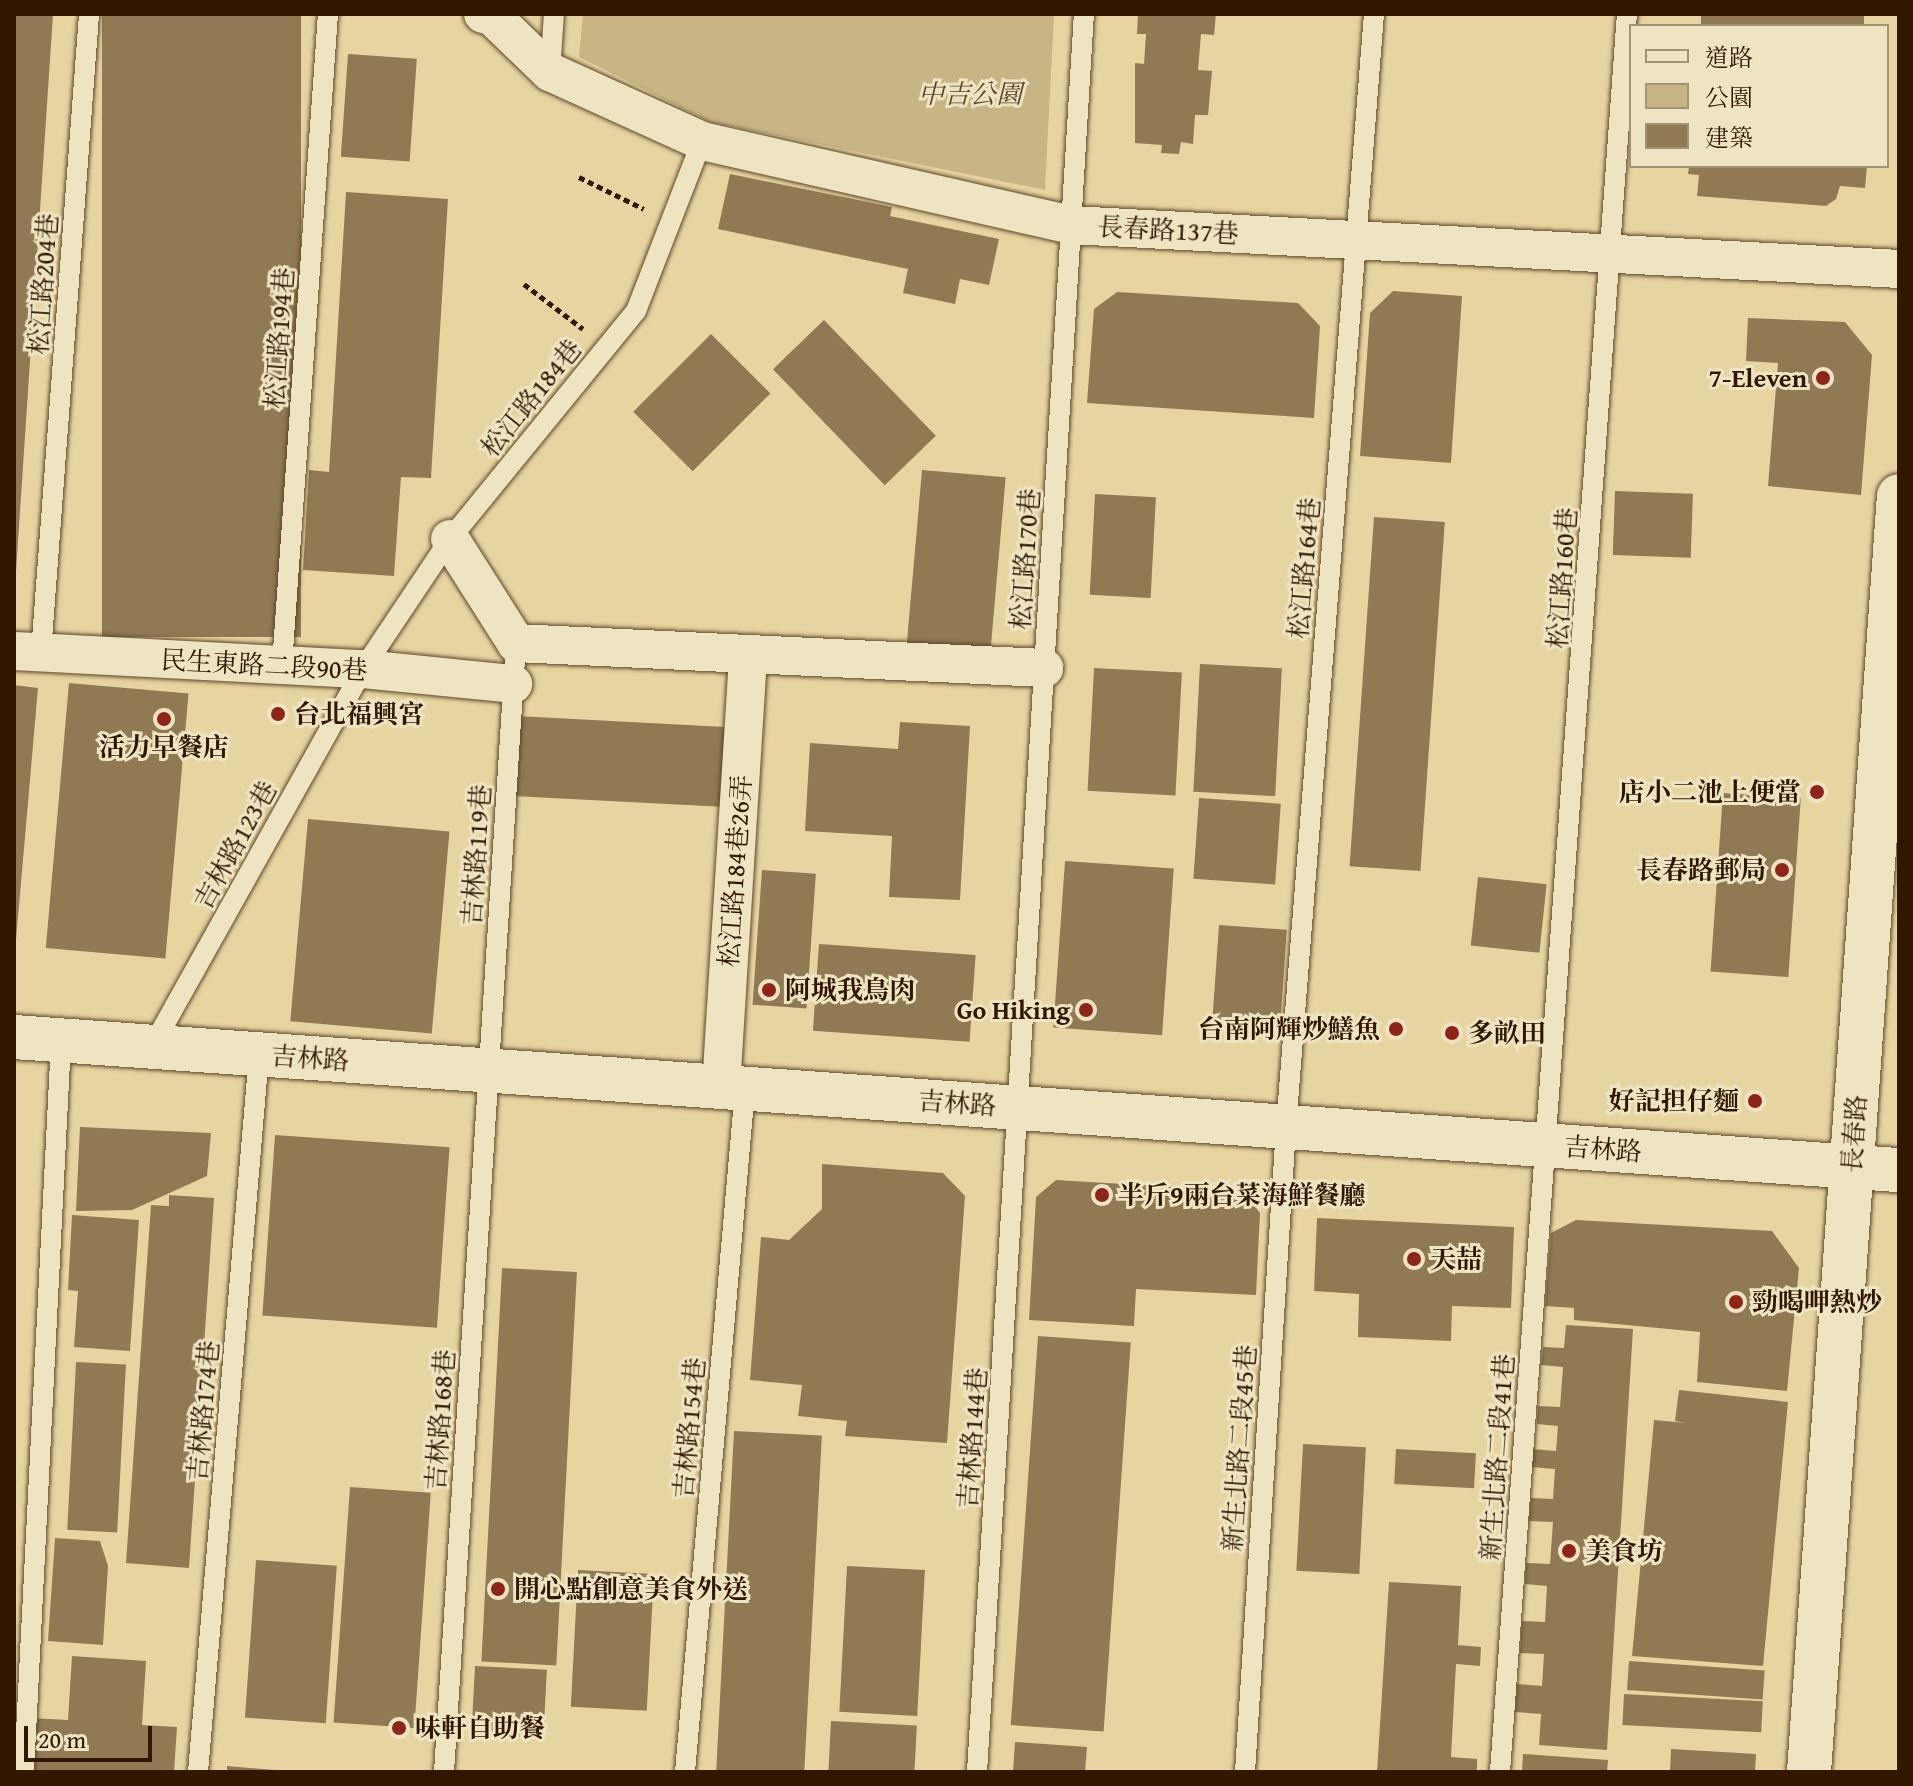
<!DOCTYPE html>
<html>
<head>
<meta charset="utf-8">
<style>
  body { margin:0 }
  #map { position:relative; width:1913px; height:1786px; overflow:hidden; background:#e7d5a1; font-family:"Gentium Book Plus","Noto Serif TC",serif }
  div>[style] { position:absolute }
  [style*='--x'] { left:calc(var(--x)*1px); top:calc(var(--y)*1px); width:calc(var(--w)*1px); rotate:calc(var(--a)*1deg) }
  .green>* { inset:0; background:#c8b586 }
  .building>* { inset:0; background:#907a54; transform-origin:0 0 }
  .path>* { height:5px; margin-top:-2.5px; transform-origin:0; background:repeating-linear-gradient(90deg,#311700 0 6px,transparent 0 10px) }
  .roads { filter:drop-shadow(0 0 2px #5e4628) drop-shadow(0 0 2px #5e4628) }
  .lane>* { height:20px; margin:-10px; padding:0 10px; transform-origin:10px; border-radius:10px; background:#efe4c2 }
  .street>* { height:38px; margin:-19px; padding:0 19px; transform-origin:19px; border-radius:19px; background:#efe4c2 }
  .secondary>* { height:44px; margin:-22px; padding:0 22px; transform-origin:22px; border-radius:22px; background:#efe4c2 }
  .dots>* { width:22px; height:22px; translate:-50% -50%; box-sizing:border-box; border:4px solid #efe4c2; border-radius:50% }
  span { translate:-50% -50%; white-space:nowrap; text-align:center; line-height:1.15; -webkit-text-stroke:6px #efe4c2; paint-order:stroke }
  .park-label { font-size:26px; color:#5e4628; font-style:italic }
  .street-label { font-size:26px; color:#311700 }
  .poi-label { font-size:26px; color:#311700; font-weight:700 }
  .right { translate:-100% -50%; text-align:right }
  .left { translate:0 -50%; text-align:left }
  .frame { position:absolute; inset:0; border:16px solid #311700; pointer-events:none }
  .legend { position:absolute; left:1629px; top:24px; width:260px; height:144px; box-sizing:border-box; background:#efe4c2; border:2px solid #a39274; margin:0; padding:10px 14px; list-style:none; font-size:24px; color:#311700 }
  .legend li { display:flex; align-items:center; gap:16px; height:40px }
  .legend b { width:40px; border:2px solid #a39274 }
  .scale { position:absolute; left:24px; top:1726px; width:128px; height:36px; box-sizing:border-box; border:4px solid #311700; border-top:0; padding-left:10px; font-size:24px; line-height:28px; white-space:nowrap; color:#311700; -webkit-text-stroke:6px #efe4c2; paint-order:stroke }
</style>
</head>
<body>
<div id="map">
  <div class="green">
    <i style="clip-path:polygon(583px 14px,1054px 14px,1045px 190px,710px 122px,579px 57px)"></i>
  </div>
  <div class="building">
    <i style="clip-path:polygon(14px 14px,53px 14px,16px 572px,14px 572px)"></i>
    <i style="left:102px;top:14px;width:199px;height:623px"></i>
    <i style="clip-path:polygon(1138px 14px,1216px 14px,1214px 35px,1201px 34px,1198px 70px,1212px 71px,1208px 115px,1195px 115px,1193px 144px,1181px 142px,1179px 154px,1161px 153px,1162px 145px,1135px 143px,1135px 63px,1144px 64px,1146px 34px,1137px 34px)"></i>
    <i style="left:1701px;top:14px;width:163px;height:12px"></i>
    <i style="left:348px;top:54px;width:69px;height:103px;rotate:4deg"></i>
    <i style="clip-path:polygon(1689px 166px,1867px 166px,1865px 188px,1840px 186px,1836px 199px,1826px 206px,1697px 196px,1699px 175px,1688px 174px)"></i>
    <i style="clip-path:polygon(730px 174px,892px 207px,890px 216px,999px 239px,989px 285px,960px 279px,955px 304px,903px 293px,908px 269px,718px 229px)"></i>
    <i style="clip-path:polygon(346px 192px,448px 199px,431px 478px,401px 477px,394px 576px,303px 570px,309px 470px,329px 472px)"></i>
    <i style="clip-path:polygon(1393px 291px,1462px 296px,1451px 463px,1360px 456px,1370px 313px)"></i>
    <i style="clip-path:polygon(1117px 292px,1298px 303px,1320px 326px,1314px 418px,1087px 403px,1094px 309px)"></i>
    <i style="clip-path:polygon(1748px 318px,1845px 322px,1872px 355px,1861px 495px,1768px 486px,1778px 363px,1746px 361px)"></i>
    <i style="left:824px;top:320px;width:161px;height:71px;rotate:46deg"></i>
    <i style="left:711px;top:334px;width:84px;height:110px;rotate:45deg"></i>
    <i style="left:922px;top:470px;width:84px;height:181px;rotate:5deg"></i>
    <i style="left:1615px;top:491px;width:78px;height:64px;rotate:2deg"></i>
    <i style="left:1095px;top:494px;width:61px;height:101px;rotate:3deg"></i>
    <i style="left:1374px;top:517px;width:71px;height:350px;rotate:4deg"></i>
    <i style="left:1200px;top:664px;width:82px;height:128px;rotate:3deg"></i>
    <i style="left:1094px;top:668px;width:88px;height:123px;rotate:3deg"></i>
    <i style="left:69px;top:683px;width:120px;height:266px;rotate:5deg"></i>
    <i style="clip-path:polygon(14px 685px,38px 688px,16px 940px,14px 940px)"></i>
    <i style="left:517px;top:716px;width:208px;height:80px;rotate:3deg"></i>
    <i style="clip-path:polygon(900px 722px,970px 726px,960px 900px,889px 897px,892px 836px,805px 831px,810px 743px,898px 749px)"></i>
    <i style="left:1723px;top:793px;width:78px;height:179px;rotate:4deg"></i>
    <i style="left:1199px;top:798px;width:82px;height:81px;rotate:4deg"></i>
    <i style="left:308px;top:819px;width:142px;height:203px;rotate:5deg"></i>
    <i style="left:1065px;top:861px;width:109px;height:167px;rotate:4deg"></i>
    <i style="left:762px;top:870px;width:54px;height:135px;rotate:4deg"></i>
    <i style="left:1478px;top:877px;width:69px;height:69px;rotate:6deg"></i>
    <i style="left:1219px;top:925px;width:68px;height:95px;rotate:4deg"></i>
    <i style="left:819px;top:944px;width:157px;height:87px;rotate:4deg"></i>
    <i style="clip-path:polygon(80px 1127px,211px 1133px,207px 1176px,132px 1210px,76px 1211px)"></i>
    <i style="left:275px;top:1135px;width:175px;height:181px;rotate:4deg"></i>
    <i style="clip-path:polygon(822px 1164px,943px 1173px,965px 1196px,947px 1443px,845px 1436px,847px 1421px,798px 1416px,802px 1385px,750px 1380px,761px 1237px,789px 1240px,822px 1209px)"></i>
    <i style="clip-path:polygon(1056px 1180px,1242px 1191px,1260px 1213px,1256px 1295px,1136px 1289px,1134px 1326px,1029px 1320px,1036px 1197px)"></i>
    <i style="clip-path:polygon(169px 1195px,214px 1198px,189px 1568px,126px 1563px,151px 1205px,169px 1206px)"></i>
    <i style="clip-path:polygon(72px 1215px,139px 1220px,130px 1351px,74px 1347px,78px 1291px,68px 1290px)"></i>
    <i style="clip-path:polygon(1317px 1218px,1514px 1227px,1511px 1308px,1452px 1306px,1451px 1341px,1358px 1337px,1359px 1294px,1314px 1291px)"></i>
    <i style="clip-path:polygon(1576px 1220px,1772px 1231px,1799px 1268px,1787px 1391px,1697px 1382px,1700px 1332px,1574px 1320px,1574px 1308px,1545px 1306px,1551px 1233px)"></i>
    <i style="left:502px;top:1268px;width:75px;height:394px;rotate:3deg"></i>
    <i style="clip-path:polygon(1566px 1325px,1633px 1329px,1607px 1750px,1539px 1745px,1541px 1714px,1515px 1712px,1517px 1684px,1542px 1686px,1544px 1654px,1520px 1653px,1522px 1621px,1545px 1622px,1547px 1586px,1525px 1584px,1526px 1563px,1550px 1564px,1553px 1522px,1529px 1521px,1531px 1498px,1553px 1499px,1555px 1469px,1531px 1467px,1532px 1449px,1556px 1451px,1558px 1426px,1537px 1424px,1538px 1406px,1560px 1407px,1563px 1367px,1541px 1365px,1543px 1347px,1564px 1348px)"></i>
    <i style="left:1038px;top:1336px;width:93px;height:390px;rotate:4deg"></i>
    <i style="left:76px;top:1362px;width:50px;height:168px;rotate:3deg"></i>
    <i style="clip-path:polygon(1679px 1390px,1788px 1402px,1763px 1666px,1632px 1656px,1654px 1420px,1686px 1423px,1675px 1421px)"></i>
    <i style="left:734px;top:1431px;width:88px;height:340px;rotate:3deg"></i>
    <i style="left:1303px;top:1444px;width:63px;height:127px;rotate:3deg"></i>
    <i style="left:1396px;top:1449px;width:80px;height:35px;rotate:3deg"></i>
    <i style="left:350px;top:1487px;width:81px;height:236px;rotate:4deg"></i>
    <i style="clip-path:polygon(55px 1538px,100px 1541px,108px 1566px,103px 1645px,48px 1641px)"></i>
    <i style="left:256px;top:1560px;width:81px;height:158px;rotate:4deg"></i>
    <i style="left:847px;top:1566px;width:78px;height:146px;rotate:3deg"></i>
    <i style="left:578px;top:1570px;width:76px;height:137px;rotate:3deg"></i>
    <i style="clip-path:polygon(1389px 1582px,1461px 1586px,1458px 1645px,1481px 1647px,1480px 1666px,1456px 1664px,1451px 1757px,1477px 1759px,1477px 1772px,1377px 1772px)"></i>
    <i style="clip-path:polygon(72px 1656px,146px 1661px,142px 1725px,177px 1727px,174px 1772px,28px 1772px,31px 1718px,68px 1720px)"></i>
    <i style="left:1629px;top:1661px;width:136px;height:29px;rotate:4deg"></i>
    <i style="left:475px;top:1666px;width:72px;height:68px;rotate:3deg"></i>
    <i style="left:1624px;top:1694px;width:139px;height:31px;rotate:3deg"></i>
    <i style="left:831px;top:1721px;width:86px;height:51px;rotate:3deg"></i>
    <i style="clip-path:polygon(1015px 1742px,1087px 1747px,1085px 1772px,1013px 1772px)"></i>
    <i style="clip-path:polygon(1671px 1749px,1756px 1754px,1755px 1772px,1670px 1772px)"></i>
    <i style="clip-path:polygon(1523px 1754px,1608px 1760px,1607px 1772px,1522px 1772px)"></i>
    <i style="clip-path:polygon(227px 1766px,275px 1770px,275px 1772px,227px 1772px)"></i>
  </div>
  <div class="path">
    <i style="--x:579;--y:177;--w:72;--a:26.2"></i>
    <i style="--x:524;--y:284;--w:74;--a:37.3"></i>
  </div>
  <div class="roads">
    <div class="lane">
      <i style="--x:550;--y:72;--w:58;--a:-86.1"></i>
      <i style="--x:41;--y:653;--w:641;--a:-85.7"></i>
      <i style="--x:282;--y:665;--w:653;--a:-85.96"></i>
      <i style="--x:152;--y:1047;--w:433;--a:-60.8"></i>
      <i style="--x:363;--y:669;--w:156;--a:-56.2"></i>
      <i style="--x:450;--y:539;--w:294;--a:-50.8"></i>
      <i style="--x:636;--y:311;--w:182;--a:-68.8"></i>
      <i style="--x:24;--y:1772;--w:732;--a:-87.1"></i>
      <i style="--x:198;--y:1772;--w:721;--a:-85.14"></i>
      <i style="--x:444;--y:1772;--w:1131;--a:-86.35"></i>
      <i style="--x:685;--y:1772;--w:686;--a:-84.98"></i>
      <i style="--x:977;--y:1772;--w:1761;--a:-86.52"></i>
      <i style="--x:1245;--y:1772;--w:646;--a:-86.36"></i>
      <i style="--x:1286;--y:1127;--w:1116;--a:-85.48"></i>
      <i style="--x:1500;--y:1772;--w:1763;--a:-85.87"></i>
    </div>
    <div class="street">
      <i style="--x:483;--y:14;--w:9;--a:13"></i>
      <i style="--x:492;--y:16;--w:81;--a:44"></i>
      <i style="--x:550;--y:72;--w:167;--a:24.4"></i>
      <i style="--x:702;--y:141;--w:378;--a:12.8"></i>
      <i style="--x:1071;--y:225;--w:829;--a:3.04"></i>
      <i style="--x:450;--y:539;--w:123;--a:57.6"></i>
      <i style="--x:516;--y:643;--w:529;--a:2.71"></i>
      <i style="--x:14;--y:651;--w:349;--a:3"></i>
      <i style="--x:363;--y:669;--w:151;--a:5.7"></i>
      <i style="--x:721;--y:1087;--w:433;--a:-86.4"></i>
    </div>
    <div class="secondary">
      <i style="--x:14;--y:1037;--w:1890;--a:4.04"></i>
      <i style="--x:1809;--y:1772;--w:1279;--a:-85.97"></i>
    </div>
  </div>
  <div class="dots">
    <i style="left:1823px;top:378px;background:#8f2418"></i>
    <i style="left:278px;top:714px;background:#8f2418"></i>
    <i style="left:164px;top:719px;background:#8f2418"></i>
    <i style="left:1817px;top:792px;background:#8f2418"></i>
    <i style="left:1782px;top:870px;background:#8f2418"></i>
    <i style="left:769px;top:990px;background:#8f2418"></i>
    <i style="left:1086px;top:1010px;background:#8f2418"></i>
    <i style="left:1396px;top:1029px;background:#8f2418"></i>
    <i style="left:1452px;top:1033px;background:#8f2418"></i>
    <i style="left:1755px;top:1101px;background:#8f2418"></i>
    <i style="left:1102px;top:1195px;background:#8f2418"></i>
    <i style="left:1414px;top:1259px;background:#8f2418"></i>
    <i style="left:1736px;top:1302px;background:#8f2418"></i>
    <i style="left:1569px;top:1551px;background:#8f2418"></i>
    <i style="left:498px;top:1589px;background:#8f2418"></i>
    <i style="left:399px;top:1728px;background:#8f2418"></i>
  </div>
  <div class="park-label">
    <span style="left:970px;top:94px">中吉公園</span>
  </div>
  <div class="street-label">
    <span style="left:1168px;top:230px;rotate:3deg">長春路137巷</span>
    <span style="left:43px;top:284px;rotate:-86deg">松江路204巷</span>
    <span style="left:279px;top:338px;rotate:-86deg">松江路194巷</span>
    <span style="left:531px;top:398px;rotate:-51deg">松江路184巷</span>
    <span style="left:1025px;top:559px;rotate:-86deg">松江路170巷</span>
    <span style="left:1304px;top:568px;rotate:-85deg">松江路164巷</span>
    <span style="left:1562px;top:578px;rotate:-86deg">松江路160巷</span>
    <span style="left:264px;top:665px;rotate:3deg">民生東路二段90巷</span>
    <span style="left:235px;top:845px;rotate:-61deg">吉林路123巷</span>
    <span style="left:476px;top:855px;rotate:-86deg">吉林路119巷</span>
    <span style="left:735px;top:871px;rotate:-86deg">松江路184巷26弄</span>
    <span style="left:310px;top:1058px;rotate:4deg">吉林路</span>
    <span style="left:957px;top:1103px;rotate:4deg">吉林路</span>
    <span style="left:1854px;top:1134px;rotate:-86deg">長春路</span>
    <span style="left:1603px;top:1149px;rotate:4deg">吉林路</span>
    <span style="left:203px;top:1411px;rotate:-85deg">吉林路174巷</span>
    <span style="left:440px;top:1420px;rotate:-86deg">吉林路168巷</span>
    <span style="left:689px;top:1428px;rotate:-85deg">吉林路154巷</span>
    <span style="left:972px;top:1438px;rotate:-86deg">吉林路144巷</span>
    <span style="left:1239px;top:1448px;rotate:-86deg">新生北路二段45巷</span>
    <span style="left:1497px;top:1457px;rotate:-86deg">新生北路二段41巷</span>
  </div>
  <div class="poi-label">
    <span class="right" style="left:1807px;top:378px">7-Eleven</span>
    <span class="left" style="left:294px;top:714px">台北福興宮</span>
    <span style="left:164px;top:747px">活力早餐店</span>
    <span class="right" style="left:1801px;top:792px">店小二池上便當</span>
    <span class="right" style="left:1766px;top:870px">長春路郵局</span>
    <span class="left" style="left:785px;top:990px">阿城我鳥肉</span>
    <span class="right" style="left:1070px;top:1010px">Go Hiking</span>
    <span class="right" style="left:1380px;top:1029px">台南阿輝炒鱔魚</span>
    <span class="left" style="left:1468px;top:1033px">多畝田</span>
    <span class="right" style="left:1739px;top:1101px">好記担仔麵</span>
    <span class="left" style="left:1118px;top:1195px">半斤9兩台菜海鮮餐廳</span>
    <span class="left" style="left:1430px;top:1259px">天喆</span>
    <span class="left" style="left:1752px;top:1302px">勁喝呷熱炒</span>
    <span class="left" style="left:1585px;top:1551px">美食坊</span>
    <span class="left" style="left:514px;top:1589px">開心點創意美食外送</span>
    <span class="left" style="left:415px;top:1728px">味軒自助餐</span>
  </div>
  <div class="frame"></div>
  <ul class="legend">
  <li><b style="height:10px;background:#efe4c2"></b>道路</li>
  <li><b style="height:22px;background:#c8b586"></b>公園</li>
  <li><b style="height:22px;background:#907a54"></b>建築</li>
  </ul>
  <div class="scale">20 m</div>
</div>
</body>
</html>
